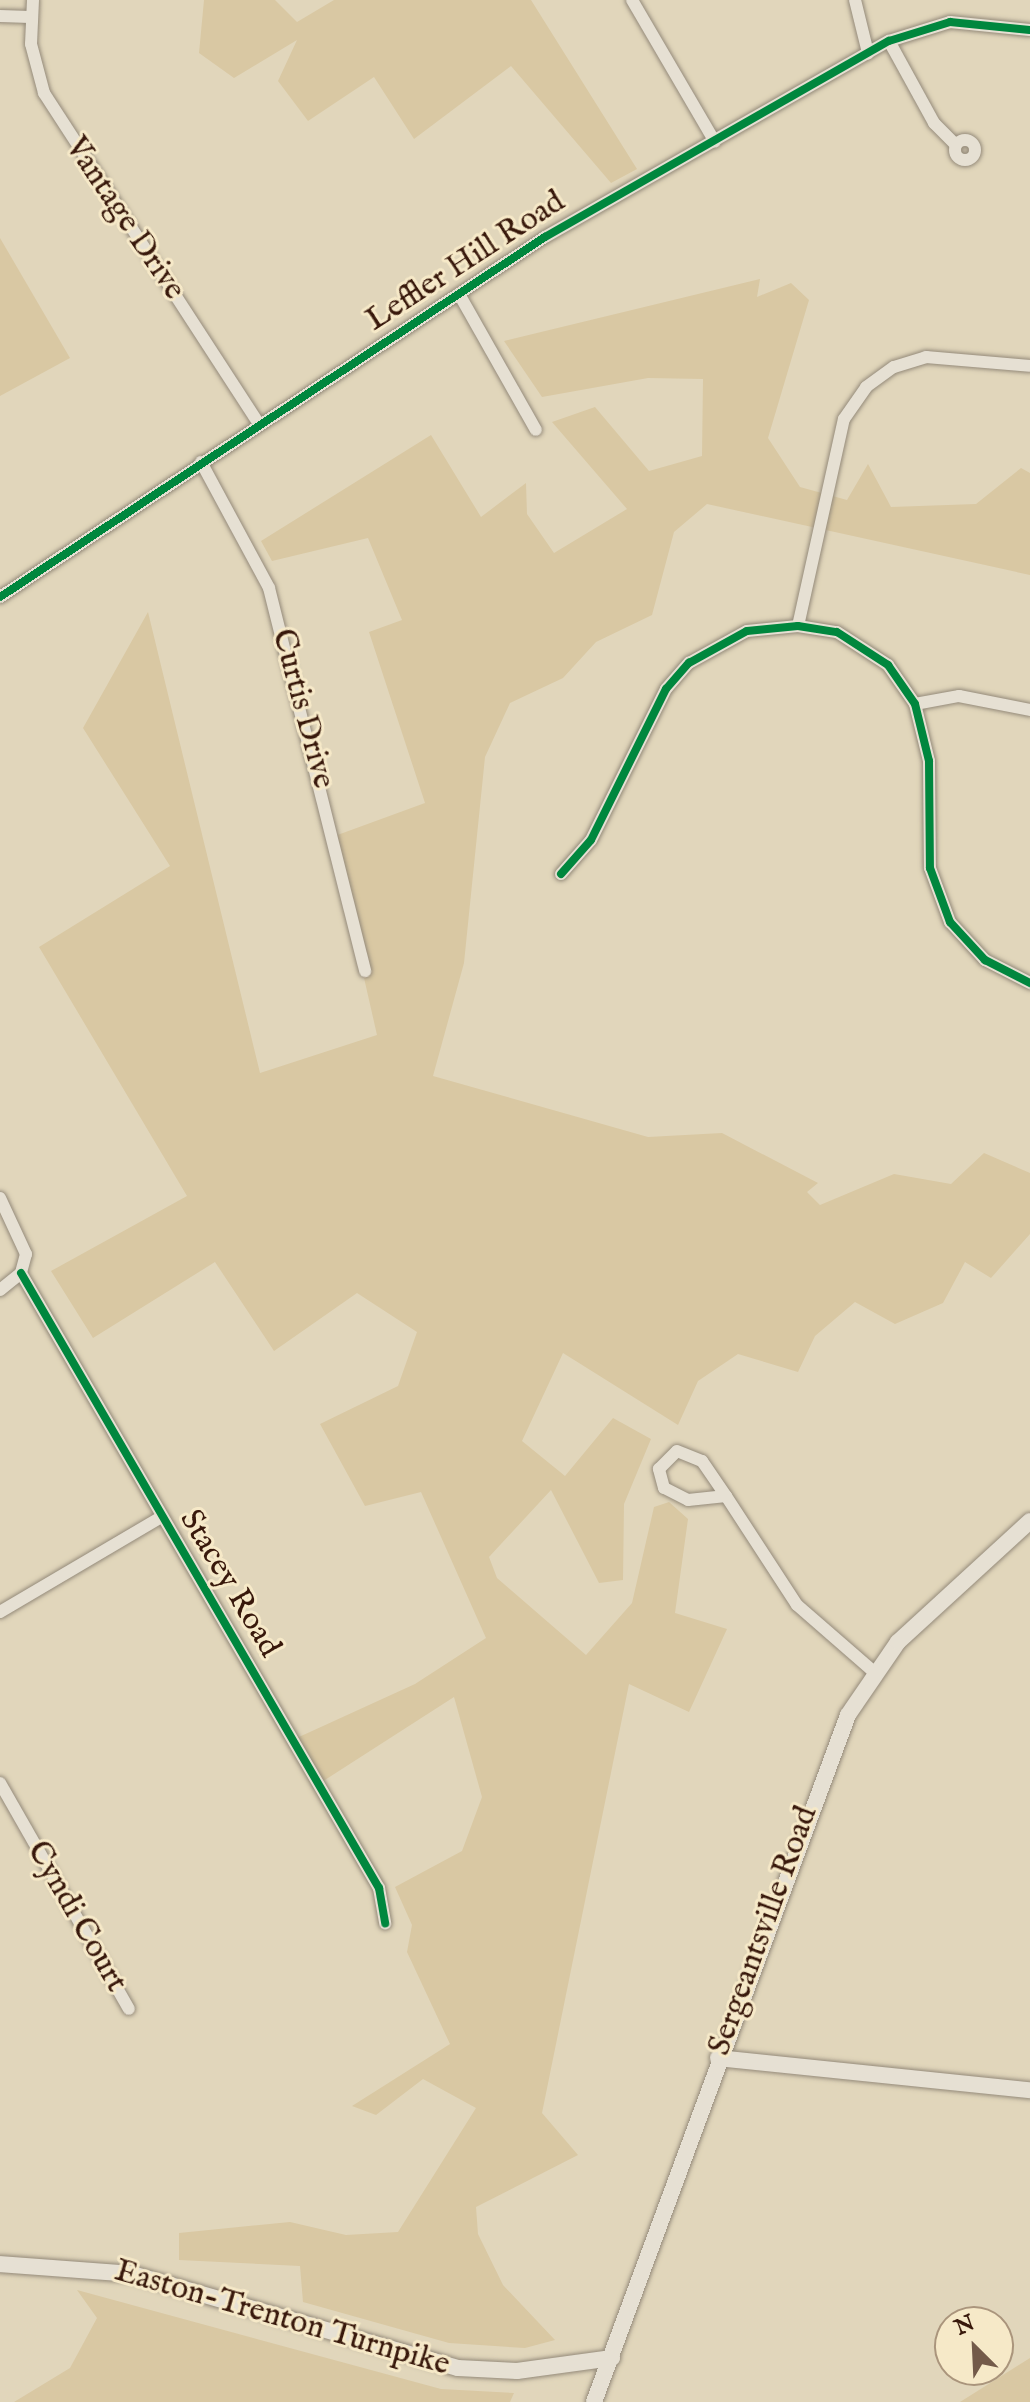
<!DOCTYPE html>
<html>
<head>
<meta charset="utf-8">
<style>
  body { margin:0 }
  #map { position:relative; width:1030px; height:2402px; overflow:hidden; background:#e1d6bb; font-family:"IM FELL English",serif }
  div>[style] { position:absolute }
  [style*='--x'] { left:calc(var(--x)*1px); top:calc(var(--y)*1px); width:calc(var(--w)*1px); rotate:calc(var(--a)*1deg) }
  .green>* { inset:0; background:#d9c8a3 }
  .roads { filter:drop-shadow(0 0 2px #948a7a) drop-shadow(0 0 2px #948a7a) }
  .street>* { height:12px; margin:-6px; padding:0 6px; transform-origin:6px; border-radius:6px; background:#e6e0d3 }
  .street>.ring { margin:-6px; padding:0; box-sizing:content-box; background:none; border:12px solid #e6e0d3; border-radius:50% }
  .secondary>* { height:16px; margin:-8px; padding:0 8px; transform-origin:8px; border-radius:8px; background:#e6e0d3 }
  .cycleway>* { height:8px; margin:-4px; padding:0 4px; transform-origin:4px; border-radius:4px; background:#00873e }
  span { translate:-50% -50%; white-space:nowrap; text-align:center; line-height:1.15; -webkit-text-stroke:6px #f6e9c8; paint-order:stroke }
  .street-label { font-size:32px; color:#38180b }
  .north { position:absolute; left:934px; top:2306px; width:80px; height:80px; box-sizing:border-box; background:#f6e9c8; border:2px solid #aa957c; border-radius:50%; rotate:336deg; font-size:22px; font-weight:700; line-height:32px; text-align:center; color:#38180b }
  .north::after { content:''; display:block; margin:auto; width:28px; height:36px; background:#735a49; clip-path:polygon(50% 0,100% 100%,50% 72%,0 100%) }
</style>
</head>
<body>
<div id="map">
  <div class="green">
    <i style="clip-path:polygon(204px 0,275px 0,297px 22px,334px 0,531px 0,637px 169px,611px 183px,511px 66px,414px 139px,374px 77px,308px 121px,278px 81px,297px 40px,234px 78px,199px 53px)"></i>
    <i style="clip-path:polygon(0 238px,70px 358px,0 396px)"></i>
    <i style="clip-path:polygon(760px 279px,757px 297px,791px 283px,809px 300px,768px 438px,800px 487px,847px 500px,868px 464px,891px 507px,976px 504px,1021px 468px,1030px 473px,1030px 575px,707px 504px,674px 532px,652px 615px,596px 642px,563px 678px,510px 703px,485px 757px,464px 963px,433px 1076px,648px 1137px,722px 1133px,818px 1183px,807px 1192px,820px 1205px,894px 1174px,951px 1184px,984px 1153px,1030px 1173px,1030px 1234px,991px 1278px,965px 1262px,943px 1303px,895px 1324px,855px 1302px,815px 1336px,798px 1372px,738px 1354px,698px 1381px,678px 1425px,563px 1353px,522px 1441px,565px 1476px,613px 1418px,651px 1439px,624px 1504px,623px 1580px,599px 1583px,551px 1490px,489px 1557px,497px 1578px,586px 1655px,632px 1603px,654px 1507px,669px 1502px,688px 1519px,675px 1613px,727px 1629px,689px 1712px,629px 1684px,542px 2113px,578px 2155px,476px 2207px,478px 2234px,503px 2285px,555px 2340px,525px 2348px,449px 2343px,303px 2302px,300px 2266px,179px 2260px,179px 2233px,290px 2222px,346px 2235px,398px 2232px,476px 2108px,423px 2079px,376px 2115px,352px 2106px,450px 2044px,407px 1952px,412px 1925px,395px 1887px,462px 1851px,482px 1797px,454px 1697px,314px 1787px,288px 1742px,415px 1684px,486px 1638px,421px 1492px,365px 1506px,320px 1424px,398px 1386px,417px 1332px,357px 1293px,274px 1351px,215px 1262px,93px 1338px,51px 1271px,187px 1196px,39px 947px,170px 866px,83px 728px,148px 612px,260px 1073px,377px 1035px,332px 837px,425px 803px,369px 632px,402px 620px,368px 538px,272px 561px,261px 541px,431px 435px,481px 517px,526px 483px,527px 514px,554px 553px,627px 509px,552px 422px,595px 407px,649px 471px,702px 456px,703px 379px,648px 378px,542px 397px,504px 341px)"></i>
    <i style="clip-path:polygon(77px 2290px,441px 2389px,514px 2393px,510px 2402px,14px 2402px,70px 2368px,97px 2318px)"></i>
    <i style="clip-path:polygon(1030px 2358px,1030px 2402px,960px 2402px)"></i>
  </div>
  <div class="roads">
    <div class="street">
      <i style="--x:33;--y:0;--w:44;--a:92.6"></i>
      <i style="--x:31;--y:44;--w:51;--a:75.1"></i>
      <i style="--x:44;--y:93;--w:395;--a:57"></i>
      <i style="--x:632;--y:0;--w:164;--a:59.7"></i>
      <i style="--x:855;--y:0;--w:55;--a:76.2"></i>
      <i style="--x:0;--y:16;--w:30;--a:2"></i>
      <i style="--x:889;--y:41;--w:94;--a:61.2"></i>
      <i style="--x:934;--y:123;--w:31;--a:45"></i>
      <i class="ring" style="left:955px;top:140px;width:8px;height:8px"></i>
      <i style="--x:459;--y:294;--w:156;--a:60.5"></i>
      <i style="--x:201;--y:462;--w:143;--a:61.6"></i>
      <i style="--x:269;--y:588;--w:395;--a:75.9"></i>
      <i style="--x:0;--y:597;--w:653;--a:-33.45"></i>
      <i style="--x:545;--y:237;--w:396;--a:-29.7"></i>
      <i style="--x:889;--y:41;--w:64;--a:-17.3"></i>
      <i style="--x:950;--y:22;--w:80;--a:5.7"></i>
      <i style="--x:798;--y:626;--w:212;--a:-77.5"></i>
      <i style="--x:844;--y:419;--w:39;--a:-55"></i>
      <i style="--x:866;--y:387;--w:34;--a:-36"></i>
      <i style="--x:894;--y:367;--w:34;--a:-17"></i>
      <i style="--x:926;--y:357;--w:104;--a:4.9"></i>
      <i style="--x:915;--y:704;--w:45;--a:-10.3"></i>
      <i style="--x:959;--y:696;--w:72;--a:11.2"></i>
      <i style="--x:561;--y:874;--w:45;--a:-48.6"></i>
      <i style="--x:591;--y:840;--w:169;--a:-63.6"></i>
      <i style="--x:666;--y:689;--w:35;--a:-49"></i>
      <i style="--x:689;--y:663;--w:66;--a:-28.9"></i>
      <i style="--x:747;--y:631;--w:51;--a:-5.6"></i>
      <i style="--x:798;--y:626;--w:39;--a:9"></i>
      <i style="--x:837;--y:632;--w:61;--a:32.9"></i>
      <i style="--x:888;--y:665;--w:47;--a:55.3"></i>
      <i style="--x:915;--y:704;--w:59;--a:76.2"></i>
      <i style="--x:929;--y:761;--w:107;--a:89.5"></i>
      <i style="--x:930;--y:868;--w:58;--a:69.7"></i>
      <i style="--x:950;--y:922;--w:52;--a:47.4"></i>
      <i style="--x:985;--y:960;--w:51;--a:27.1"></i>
      <i style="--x:0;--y:1198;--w:62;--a:65.1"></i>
      <i style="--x:26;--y:1254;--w:20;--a:105"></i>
      <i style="--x:21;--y:1273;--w:27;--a:141"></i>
      <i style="--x:21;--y:1273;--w:712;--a:59.8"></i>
      <i style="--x:379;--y:1888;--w:36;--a:80"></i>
      <i style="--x:677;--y:1451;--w:27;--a:22"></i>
      <i style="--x:702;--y:1461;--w:42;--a:55.6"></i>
      <i style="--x:726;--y:1496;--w:38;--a:174"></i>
      <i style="--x:688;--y:1500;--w:27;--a:-153"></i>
      <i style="--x:664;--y:1488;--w:20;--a:-105"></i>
      <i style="--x:659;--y:1469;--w:25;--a:-45"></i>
      <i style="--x:726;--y:1496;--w:130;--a:56.9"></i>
      <i style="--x:797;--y:1605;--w:102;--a:41"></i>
      <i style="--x:0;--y:1612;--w:187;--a:-30.5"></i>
      <i style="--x:0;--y:1783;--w:260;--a:60.3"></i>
    </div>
    <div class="secondary">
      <i style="--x:718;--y:2058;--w:314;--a:5.9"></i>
      <i style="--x:0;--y:2264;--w:132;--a:4.3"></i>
      <i style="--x:132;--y:2274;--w:339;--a:16.1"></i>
      <i style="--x:458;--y:2368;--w:59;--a:2.9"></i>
      <i style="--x:517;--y:2371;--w:96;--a:-7.8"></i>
      <i style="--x:594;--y:2402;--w:732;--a:-69.71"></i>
      <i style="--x:848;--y:1715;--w:88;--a:-55.6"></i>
      <i style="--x:898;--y:1642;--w:179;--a:-42.5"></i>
    </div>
  </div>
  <div class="cycleway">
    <i style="--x:0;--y:597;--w:653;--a:-33.45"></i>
    <i style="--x:545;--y:237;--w:396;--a:-29.7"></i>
    <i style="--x:889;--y:41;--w:64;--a:-17.3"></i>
    <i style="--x:950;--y:22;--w:80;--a:5.7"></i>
    <i style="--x:561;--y:874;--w:45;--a:-48.6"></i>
    <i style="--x:591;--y:840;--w:169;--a:-63.6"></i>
    <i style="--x:666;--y:689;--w:35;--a:-49"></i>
    <i style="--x:689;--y:663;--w:66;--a:-28.9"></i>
    <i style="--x:747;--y:631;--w:51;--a:-5.6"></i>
    <i style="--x:798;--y:626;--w:39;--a:9"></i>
    <i style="--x:837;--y:632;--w:61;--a:32.9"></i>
    <i style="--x:888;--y:665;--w:47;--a:55.3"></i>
    <i style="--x:915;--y:704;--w:59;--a:76.2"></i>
    <i style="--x:929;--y:761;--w:107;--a:89.5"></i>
    <i style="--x:930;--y:868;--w:58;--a:69.7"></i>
    <i style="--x:950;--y:922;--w:52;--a:47.4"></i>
    <i style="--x:985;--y:960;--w:51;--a:27.1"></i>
    <i style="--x:21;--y:1273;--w:712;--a:59.8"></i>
    <i style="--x:379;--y:1888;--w:36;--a:80"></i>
  </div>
  <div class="street-label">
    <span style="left:124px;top:219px;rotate:56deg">Vantage Drive</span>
    <span style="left:466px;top:262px;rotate:-33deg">Leffler Hill Road</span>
    <span style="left:302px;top:709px;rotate:75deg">Curtis Drive</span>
    <span style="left:229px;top:1584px;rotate:59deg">Stacey Road</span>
    <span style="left:76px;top:1917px;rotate:60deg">Cyndi Court</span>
    <span style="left:764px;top:1931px;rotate:-70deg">Sergeantsville Road</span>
    <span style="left:282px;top:2319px;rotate:16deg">Easton-Trenton Turnpike</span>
  </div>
  <div class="north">N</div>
</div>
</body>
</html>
